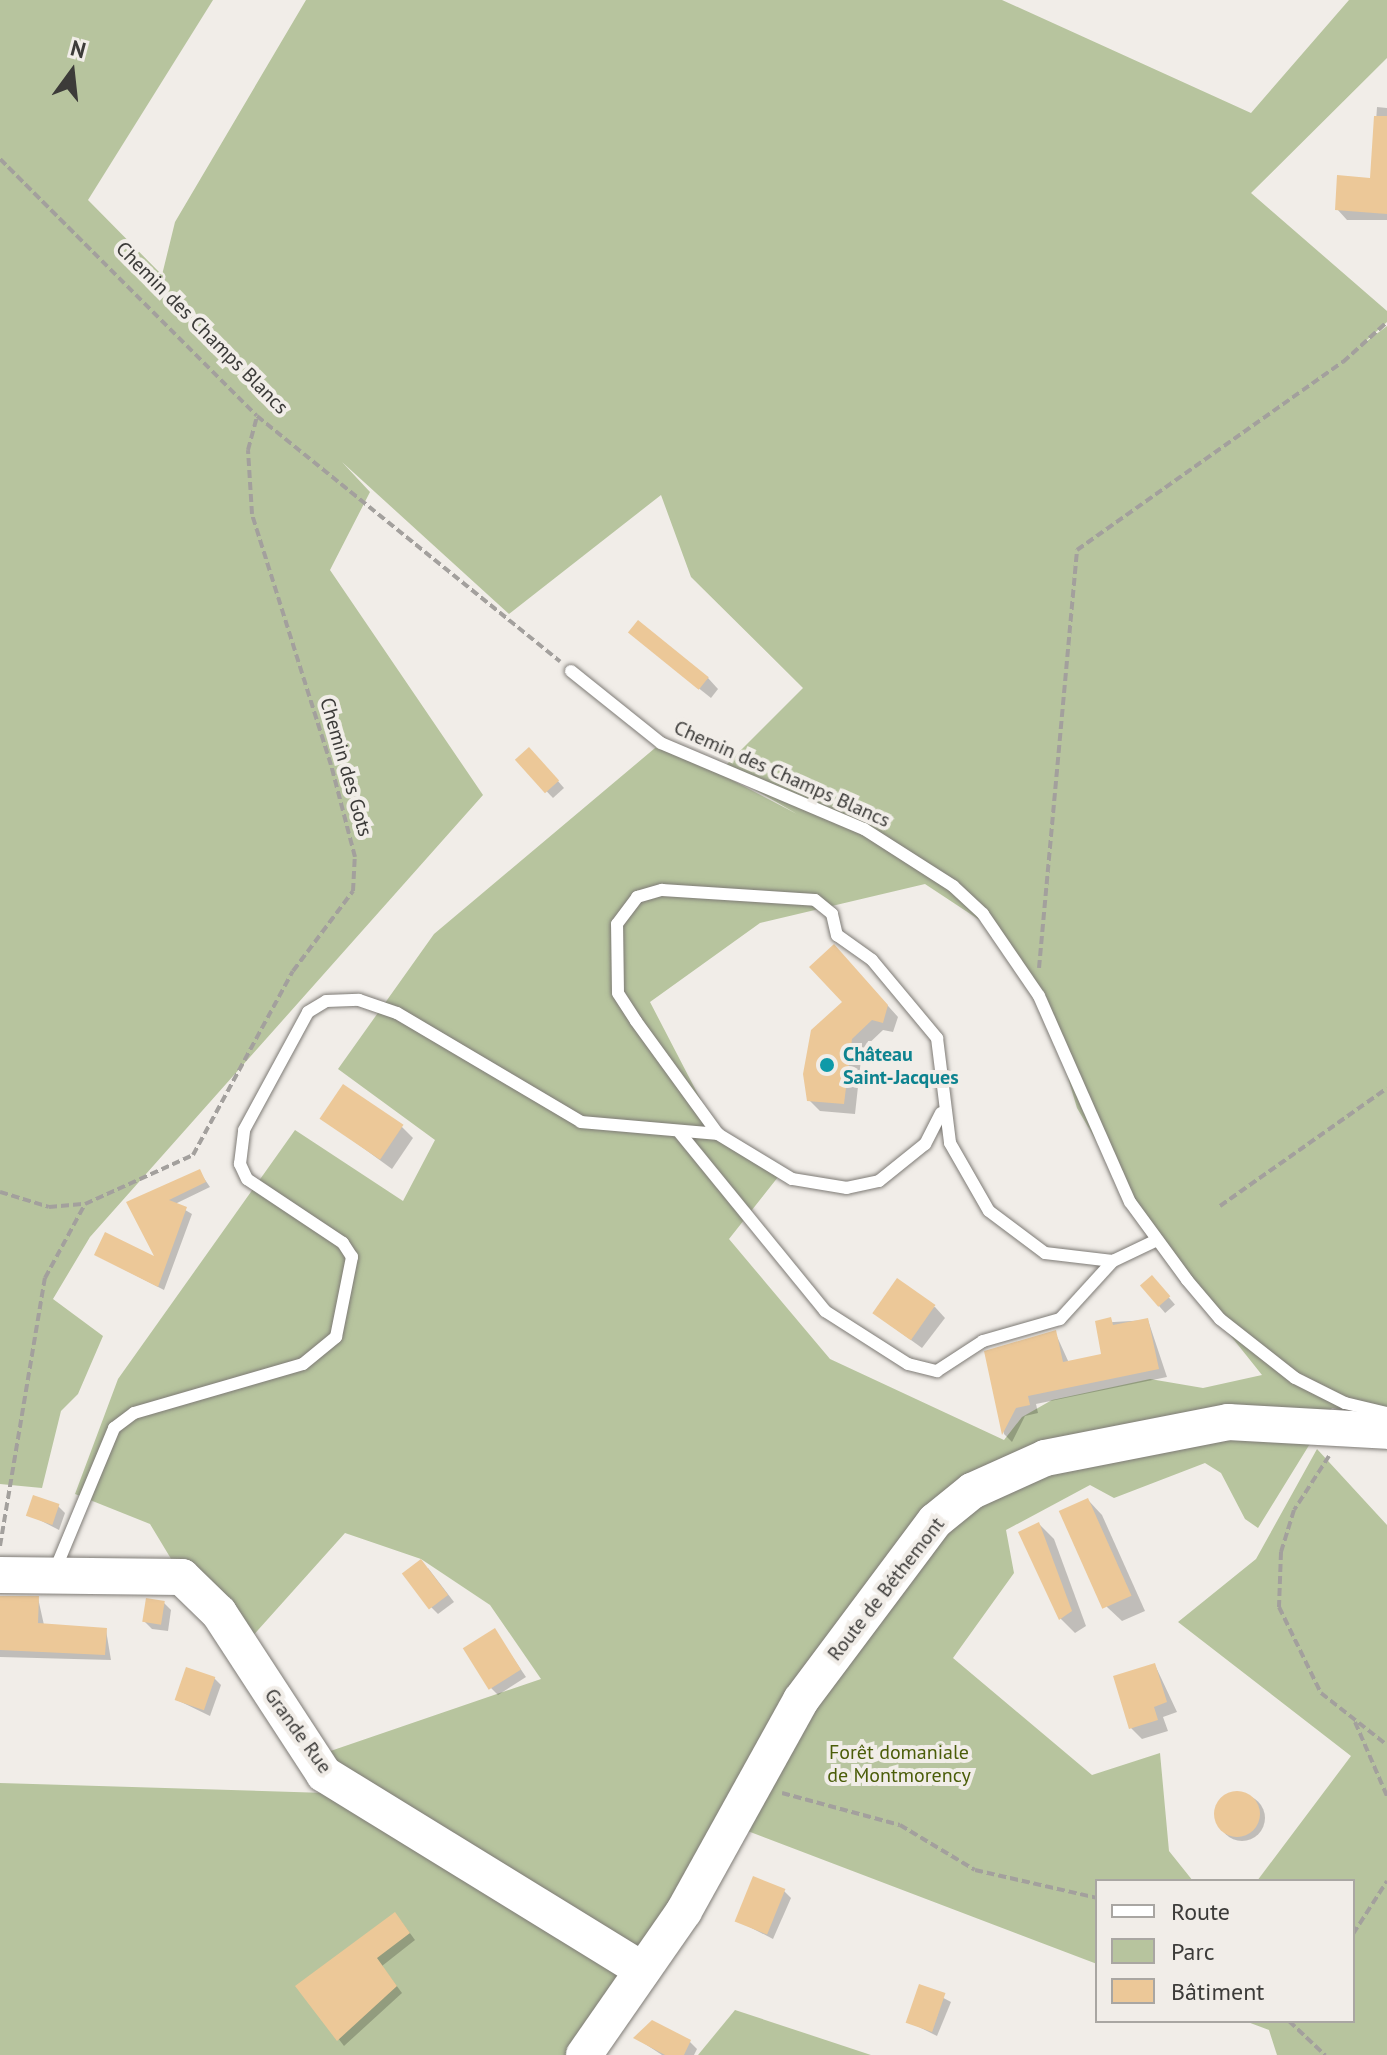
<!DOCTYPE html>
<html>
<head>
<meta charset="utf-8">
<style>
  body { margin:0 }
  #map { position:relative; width:1387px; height:2055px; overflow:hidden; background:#f1ede8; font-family:"PT Sans",sans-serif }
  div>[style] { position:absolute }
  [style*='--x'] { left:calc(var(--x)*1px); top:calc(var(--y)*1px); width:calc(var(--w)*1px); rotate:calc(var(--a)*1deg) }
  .green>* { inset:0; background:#b7c49e }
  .shadow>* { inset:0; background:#0003; transform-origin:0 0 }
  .round { border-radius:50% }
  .building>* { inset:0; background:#ecc898; transform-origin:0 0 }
  .path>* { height:4px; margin-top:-2px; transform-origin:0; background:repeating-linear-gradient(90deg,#a3a09d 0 8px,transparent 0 12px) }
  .roads { filter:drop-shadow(0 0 2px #7e7b76) drop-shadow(0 0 2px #7e7b76) }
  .lane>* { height:12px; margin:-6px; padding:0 6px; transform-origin:6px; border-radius:6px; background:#fff }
  .secondary>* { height:36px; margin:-18px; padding:0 18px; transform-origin:18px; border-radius:18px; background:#fff }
  .dots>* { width:22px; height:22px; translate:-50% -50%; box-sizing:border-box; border:4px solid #f1ede8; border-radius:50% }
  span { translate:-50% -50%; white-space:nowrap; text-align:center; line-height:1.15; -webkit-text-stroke:8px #f1ede8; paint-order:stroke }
  .street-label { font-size:20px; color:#3c3b39 }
  .culture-label { font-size:20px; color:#0d838f; font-weight:700 }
  .left { translate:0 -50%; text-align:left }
  .park-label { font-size:20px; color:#4b5d09 }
  .legend { position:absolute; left:1095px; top:1879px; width:260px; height:144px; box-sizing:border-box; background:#f1ede8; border:2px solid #a9a6a2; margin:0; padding:10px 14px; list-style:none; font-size:24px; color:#3c3b39 }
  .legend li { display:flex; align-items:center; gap:16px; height:40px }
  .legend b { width:40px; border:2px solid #a9a6a2 }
  .north { position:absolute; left:32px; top:32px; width:80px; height:80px; -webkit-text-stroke:6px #f1ede8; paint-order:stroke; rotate:15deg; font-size:22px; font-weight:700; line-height:32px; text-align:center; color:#3c3b39 }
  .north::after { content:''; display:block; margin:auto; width:28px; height:36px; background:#3c3b39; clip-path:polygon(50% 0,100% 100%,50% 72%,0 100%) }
</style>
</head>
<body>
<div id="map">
  <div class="green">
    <i style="clip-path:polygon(evenodd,0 0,213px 0,88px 200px,162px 275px,175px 222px,306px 0,1002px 0,1251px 113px,1349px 0,1387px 0,1387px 58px,1251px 193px,1387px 311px,1387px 322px,1359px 347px,1387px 326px,1387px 1419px,1332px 1408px,1258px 1528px,1245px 1519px,1221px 1473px,1205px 1463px,1114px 1498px,1090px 1485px,1006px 1530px,1014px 1573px,953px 1658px,1092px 1775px,1160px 1753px,1169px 1851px,1193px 1881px,1097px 1881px,1097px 1964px,732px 1825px,584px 2055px,0 2055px,0 1783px,358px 1794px,313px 1757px,541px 1679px,490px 1605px,421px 1559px,345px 1533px,242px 1648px,182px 1577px,150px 1524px,75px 1494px,118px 1379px,295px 1130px,403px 1201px,435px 1140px,338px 1069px,434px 934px,661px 743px,797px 814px,721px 770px,803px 688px,691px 577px,661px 495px,509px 614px,342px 462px,370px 492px,330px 570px,483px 795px,90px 1237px,53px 1299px,103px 1336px,78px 1394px,61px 1411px,42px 1488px,0 1484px,0 0,925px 884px,981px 921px,1052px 1024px,1077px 1108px,1155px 1241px,1262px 1375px,1203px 1388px,1150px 1379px,1052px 1400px,1022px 1417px,1004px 1440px,830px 1359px,729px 1239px,782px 1172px,718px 1133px,650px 1002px,760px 923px,925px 884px)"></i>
    <i style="clip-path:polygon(1317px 1449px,1387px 1525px,1387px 2055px,1277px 2055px,1269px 2030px,1245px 2021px,1353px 2021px,1353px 1881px,1257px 1881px,1351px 1756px,1178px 1622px,1256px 1559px)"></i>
    <i style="clip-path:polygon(735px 2010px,871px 2055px,698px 2055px)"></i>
  </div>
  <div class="shadow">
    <i style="clip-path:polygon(1377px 107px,1387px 108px,1387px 220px,1347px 220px,1337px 209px,1372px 180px)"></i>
    <i style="clip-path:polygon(642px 643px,708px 678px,718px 689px,711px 698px)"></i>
    <i style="clip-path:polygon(536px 756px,564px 788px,553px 798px,517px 760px)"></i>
    <i style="clip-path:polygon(845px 958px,898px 1017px,893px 1032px,883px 1030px,862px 1050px,855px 1114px,820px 1111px,809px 1100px,845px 1002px)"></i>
    <i style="clip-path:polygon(322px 1118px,402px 1127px,413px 1138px,392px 1169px)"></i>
    <i style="clip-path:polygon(199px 1171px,210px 1187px,175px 1204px,192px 1214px,164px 1290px,96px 1255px,158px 1260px,129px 1203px)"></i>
    <i style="left:1152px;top:1278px;width:35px;height:13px;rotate:49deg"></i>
    <i style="clip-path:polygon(935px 1307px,945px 1318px,922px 1348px,875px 1314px)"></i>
    <i style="clip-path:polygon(1148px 1320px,1167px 1377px,1036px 1404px,1038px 1413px,1025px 1416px,1012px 1442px,1004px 1434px,986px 1352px,1055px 1332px,1069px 1363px,1104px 1356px,1097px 1323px)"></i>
    <i style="clip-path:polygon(1088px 1500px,1102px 1515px,1145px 1611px,1122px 1621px,1107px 1607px)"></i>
    <i style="clip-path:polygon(58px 1506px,65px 1513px,59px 1530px,28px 1514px)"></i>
    <i style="clip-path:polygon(1039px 1524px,1054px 1539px,1086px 1626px,1075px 1633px,1060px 1618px)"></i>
    <i style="clip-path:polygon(428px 1568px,454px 1602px,438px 1614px,431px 1607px)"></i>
    <i style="clip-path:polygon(0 1598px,38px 1598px,44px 1625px,106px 1630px,111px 1660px,0 1657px)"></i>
    <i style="clip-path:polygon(164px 1603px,171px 1610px,168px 1631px,152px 1629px,145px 1622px)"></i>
    <i style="clip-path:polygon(495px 1631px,526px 1677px,498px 1695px,491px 1688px)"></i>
    <i style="clip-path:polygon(1155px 1665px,1177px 1712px,1163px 1717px,1168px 1731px,1142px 1739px,1131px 1728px)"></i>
    <i style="clip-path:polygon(214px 1678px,221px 1685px,210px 1716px,177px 1700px)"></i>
    <i class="round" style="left:1219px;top:1795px;width:46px;height:46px"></i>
    <i style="clip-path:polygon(784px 1891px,791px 1898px,773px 1939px,736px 1920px)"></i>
    <i style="clip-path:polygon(401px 1921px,415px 1940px,382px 1966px,402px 1993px,344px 2046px,298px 1986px)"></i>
    <i style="clip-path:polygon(921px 1986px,951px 2002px,937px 2036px,907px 2021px)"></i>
    <i style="clip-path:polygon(636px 2038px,690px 2042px,697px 2049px,694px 2055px,662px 2055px)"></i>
  </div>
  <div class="building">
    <i style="clip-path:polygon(1374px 116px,1387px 116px,1387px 214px,1335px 210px,1337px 175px,1370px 178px)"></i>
    <i style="left:638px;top:620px;width:91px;height:16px;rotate:39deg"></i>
    <i style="left:529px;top:747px;width:45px;height:19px;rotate:48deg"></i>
    <i style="clip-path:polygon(834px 944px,888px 1005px,883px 1023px,872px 1020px,852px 1039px,844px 1104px,807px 1101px,803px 1074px,811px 1030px,842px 1002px,809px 967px)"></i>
    <i style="left:343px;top:1084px;width:73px;height:42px;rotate:34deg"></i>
    <i style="clip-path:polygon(200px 1169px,206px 1182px,169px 1200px,187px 1207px,158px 1287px,94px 1255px,105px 1232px,154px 1256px,126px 1202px)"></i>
    <i style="left:1152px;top:1275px;width:28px;height:16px;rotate:49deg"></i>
    <i style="left:897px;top:1278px;width:47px;height:43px;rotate:35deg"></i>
    <i style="clip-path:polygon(1111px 1317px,1113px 1325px,1148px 1318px,1159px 1369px,1028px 1396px,1030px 1405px,1016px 1408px,1002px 1435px,984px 1351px,1056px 1330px,1063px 1362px,1101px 1354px,1095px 1321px)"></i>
    <i style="left:33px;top:1495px;width:28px;height:22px;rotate:19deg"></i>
    <i style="left:1088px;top:1498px;width:107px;height:32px;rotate:66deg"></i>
    <i style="clip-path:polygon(1039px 1522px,1072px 1611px,1059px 1620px,1018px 1532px)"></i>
    <i style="left:421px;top:1559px;width:45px;height:24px;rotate:53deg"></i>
    <i style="clip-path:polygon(0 1596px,39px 1596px,38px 1623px,107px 1628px,105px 1655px,0 1650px)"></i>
    <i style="left:146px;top:1598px;width:19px;height:24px;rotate:9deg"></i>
    <i style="left:495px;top:1628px;width:49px;height:38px;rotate:58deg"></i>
    <i style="clip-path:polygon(1155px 1663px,1167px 1702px,1154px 1707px,1158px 1720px,1129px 1729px,1113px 1676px)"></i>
    <i style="left:186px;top:1667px;width:31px;height:35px;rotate:19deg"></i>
    <i class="round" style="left:1214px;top:1791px;width:46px;height:46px"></i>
    <i style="left:753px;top:1876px;width:35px;height:49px;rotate:22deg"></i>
    <i style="clip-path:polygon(395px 1912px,410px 1933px,377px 1958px,397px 1986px,337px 2041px,295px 1986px)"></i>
    <i style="left:919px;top:1984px;width:28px;height:41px;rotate:19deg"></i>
    <i style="clip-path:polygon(652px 2020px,691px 2040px,684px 2055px,665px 2055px,633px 2038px)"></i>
  </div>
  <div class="path">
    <i style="--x:0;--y:159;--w:363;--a:45"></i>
    <i style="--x:257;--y:416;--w:390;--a:39"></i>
    <i style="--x:1039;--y:968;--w:420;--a:-84.8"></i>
    <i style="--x:1077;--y:550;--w:326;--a:-35.3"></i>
    <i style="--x:1343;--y:362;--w:59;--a:-42.3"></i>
    <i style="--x:0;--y:1192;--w:51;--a:17"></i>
    <i style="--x:49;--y:1207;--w:36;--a:-5"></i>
    <i style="--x:85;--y:1204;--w:119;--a:-24.4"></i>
    <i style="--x:193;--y:1155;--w:209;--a:-61.5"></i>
    <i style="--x:293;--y:971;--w:100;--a:-53.1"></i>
    <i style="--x:353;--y:891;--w:34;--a:-87"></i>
    <i style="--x:355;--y:857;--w:95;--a:-104.6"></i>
    <i style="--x:331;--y:765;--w:263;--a:-107.5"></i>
    <i style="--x:252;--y:514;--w:64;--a:-93.6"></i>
    <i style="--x:248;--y:450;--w:35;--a:-75"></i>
    <i style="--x:1220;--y:1206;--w:204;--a:-35.2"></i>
    <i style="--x:1329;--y:1456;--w:64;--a:122.9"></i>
    <i style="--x:1294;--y:1510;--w:44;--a:107.2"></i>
    <i style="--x:1281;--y:1552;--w:55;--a:92.1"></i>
    <i style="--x:1279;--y:1607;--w:96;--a:64"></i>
    <i style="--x:1321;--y:1693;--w:84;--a:38.2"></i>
    <i style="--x:0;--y:1546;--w:272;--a:-80.5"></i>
    <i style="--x:45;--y:1278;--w:84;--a:-61.6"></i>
    <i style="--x:1355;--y:1722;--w:81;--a:66.6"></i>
    <i style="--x:782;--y:1793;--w:122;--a:15.2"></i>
    <i style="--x:900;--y:1825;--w:87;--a:31"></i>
    <i style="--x:975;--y:1870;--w:125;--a:12.9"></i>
    <i style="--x:1353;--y:1934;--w:63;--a:-57.3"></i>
    <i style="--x:1289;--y:2021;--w:50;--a:43.4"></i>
  </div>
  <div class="roads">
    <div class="lane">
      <i style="--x:571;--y:671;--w:115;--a:38.7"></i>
      <i style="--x:661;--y:743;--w:220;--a:23"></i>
      <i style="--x:864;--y:829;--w:106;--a:32.6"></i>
      <i style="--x:953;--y:886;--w:41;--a:43"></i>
      <i style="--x:983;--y:914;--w:99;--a:55.7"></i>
      <i style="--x:1039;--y:996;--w:225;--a:66.2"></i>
      <i style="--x:1130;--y:1202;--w:97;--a:53.8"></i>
      <i style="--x:1187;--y:1280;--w:51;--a:49.8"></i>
      <i style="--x:1220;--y:1319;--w:95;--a:38.2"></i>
      <i style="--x:1295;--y:1378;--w:56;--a:26.6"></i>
      <i style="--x:1345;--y:1403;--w:43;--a:13.4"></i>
      <i style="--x:941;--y:1113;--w:35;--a:117"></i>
      <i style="--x:925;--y:1144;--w:59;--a:141.2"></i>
      <i style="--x:879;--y:1181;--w:33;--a:168"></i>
      <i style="--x:847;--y:1188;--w:56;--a:-170.7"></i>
      <i style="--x:792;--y:1179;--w:87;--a:-148.7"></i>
      <i style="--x:718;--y:1134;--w:140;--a:-126"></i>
      <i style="--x:636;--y:1021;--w:33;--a:-123"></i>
      <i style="--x:618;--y:993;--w:69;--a:-90.8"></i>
      <i style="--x:617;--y:924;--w:34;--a:-53"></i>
      <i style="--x:637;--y:897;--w:26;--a:-16"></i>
      <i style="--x:662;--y:890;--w:153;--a:3.7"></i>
      <i style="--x:815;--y:900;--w:22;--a:39"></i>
      <i style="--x:832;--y:914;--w:22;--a:77"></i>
      <i style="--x:837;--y:935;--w:43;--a:35.5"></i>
      <i style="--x:872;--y:960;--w:102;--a:50.2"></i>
      <i style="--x:937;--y:1038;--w:106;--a:82.9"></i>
      <i style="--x:950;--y:1143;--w:78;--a:60.2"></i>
      <i style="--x:989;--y:1211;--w:70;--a:36.9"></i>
      <i style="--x:1045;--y:1253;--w:68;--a:6.7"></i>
      <i style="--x:1113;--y:1261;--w:47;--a:-25.5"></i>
      <i style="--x:680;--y:1133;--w:230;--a:50.8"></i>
      <i style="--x:825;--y:1311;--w:98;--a:32.6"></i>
      <i style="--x:908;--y:1364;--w:30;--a:14"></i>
      <i style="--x:937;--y:1371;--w:55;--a:-33.1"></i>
      <i style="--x:983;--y:1341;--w:80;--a:-15.9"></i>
      <i style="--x:1060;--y:1319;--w:79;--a:-47.6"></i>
      <i style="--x:55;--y:1570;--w:154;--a:-67.4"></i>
      <i style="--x:114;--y:1428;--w:25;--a:-37"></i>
      <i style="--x:134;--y:1413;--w:176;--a:-16.2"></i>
      <i style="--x:303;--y:1364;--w:43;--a:-39.3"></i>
      <i style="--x:336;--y:1337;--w:82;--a:-78.7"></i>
      <i style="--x:352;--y:1257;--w:17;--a:-123"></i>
      <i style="--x:343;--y:1243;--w:115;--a:-146.3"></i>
      <i style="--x:247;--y:1179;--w:17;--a:-115"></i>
      <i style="--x:240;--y:1164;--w:34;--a:-83"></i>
      <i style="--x:244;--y:1130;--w:134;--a:-61.5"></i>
      <i style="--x:308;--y:1012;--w:21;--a:-31"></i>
      <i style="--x:326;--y:1001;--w:33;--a:-2"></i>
      <i style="--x:359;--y:1000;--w:40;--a:18.9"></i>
      <i style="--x:397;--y:1013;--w:214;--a:30.6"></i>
      <i style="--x:581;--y:1122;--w:138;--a:5"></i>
    </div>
    <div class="secondary">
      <i style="--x:0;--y:1575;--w:182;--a:0.6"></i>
      <i style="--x:182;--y:1577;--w:52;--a:44.2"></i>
      <i style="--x:219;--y:1613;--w:192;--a:56.9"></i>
      <i style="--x:324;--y:1774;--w:374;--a:31.6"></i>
      <i style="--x:584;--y:2055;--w:175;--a:-55.2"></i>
      <i style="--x:684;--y:1911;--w:241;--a:-61"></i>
      <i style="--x:801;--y:1700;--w:224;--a:-53.2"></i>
      <i style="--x:935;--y:1521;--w:48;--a:-39"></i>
      <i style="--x:972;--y:1491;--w:80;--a:-24.3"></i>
      <i style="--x:1045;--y:1458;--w:187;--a:-11.1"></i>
      <i style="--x:1228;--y:1422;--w:159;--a:3.2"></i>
    </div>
  </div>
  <div class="dots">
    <i style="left:827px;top:1065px;background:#0f9aa8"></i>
  </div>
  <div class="street-label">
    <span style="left:202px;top:328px;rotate:45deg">Chemin des Champs Blancs</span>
    <span style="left:346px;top:767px;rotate:74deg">Chemin des Gots</span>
    <span style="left:782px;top:774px;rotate:24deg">Chemin des Champs Blancs</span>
    <span style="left:886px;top:1589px;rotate:-52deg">Route de Béthemont</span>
    <span style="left:298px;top:1731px;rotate:54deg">Grande Rue</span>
  </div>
  <div class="culture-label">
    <span class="left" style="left:843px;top:1066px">Château<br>Saint-Jacques</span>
  </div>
  <div class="park-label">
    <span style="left:899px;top:1764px">Forêt domaniale<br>de Montmorency</span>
  </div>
  <ul class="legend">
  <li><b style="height:10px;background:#fff"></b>Route</li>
  <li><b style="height:22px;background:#b7c49e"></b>Parc</li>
  <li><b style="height:22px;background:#ecc898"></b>Bâtiment</li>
  </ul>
  <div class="north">N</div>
</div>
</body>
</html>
